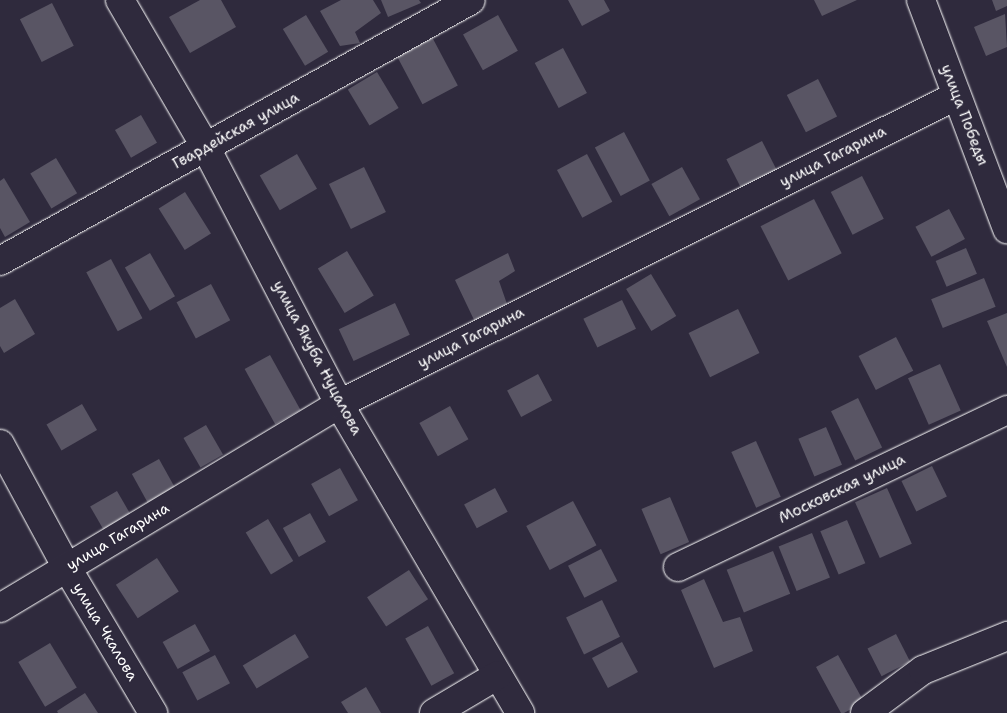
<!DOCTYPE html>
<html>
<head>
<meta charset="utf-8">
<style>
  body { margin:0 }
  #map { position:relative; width:1007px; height:713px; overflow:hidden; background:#2f2a3d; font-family:"Shantell Sans",sans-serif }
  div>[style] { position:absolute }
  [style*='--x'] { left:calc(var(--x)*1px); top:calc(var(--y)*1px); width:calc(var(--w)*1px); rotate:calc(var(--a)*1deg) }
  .building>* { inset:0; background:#595564; transform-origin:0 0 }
  .roads { filter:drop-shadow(0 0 1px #fff) drop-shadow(0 0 1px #fff) }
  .minor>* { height:28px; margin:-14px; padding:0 14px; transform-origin:14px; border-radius:14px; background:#2f2a3d }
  span { translate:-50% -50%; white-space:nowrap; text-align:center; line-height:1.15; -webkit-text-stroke:4px #2f2a3d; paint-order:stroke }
  .street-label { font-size:15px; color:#fff }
</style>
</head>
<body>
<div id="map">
  <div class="building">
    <i style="clip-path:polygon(200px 0,221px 0,236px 27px,190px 53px,169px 17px)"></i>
    <i style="clip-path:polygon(341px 0,373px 0,381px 13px,355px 32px,360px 43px,340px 46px,320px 11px)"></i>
    <i style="clip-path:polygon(381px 0,419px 0,421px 3px,388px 17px)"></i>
    <i style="clip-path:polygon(568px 0,604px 0,610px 11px,582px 26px)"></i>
    <i style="clip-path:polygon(814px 0,857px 0,822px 16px)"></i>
    <i style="clip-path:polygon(992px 0,1007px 0,1007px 6px,996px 11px)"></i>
    <i style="left:52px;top:3px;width:48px;height:36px;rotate:63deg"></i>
    <i style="clip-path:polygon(1005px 14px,1007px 47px,986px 56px,974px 27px)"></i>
    <i style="left:306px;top:15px;width:43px;height:27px;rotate:59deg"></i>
    <i style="left:498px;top:15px;width:41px;height:40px;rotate:61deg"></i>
    <i style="left:432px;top:37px;width:55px;height:40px;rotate:62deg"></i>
    <i style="left:563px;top:48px;width:51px;height:32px;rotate:62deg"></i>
    <i style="left:377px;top:72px;width:42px;height:34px;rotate:59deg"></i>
    <i style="left:818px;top:79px;width:42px;height:35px;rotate:63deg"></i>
    <i style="left:141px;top:115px;width:32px;height:30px;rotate:60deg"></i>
    <i style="left:624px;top:132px;width:55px;height:33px;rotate:62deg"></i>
    <i style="left:762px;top:141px;width:33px;height:40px;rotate:63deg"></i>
    <i style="left:297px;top:154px;width:40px;height:43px;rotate:60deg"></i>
    <i style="left:587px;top:154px;width:54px;height:34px;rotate:62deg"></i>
    <i style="left:56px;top:158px;width:41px;height:30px;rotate:59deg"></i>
    <i style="left:364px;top:167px;width:50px;height:39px;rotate:64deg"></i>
    <i style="left:682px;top:167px;width:37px;height:35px;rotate:61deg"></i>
    <i style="left:862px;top:176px;width:48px;height:35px;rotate:63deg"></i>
    <i style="clip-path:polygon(4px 178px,30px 222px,5px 237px,0 228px,0 181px)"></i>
    <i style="left:185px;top:192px;width:49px;height:31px;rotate:58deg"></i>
    <i style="left:814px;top:199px;width:61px;height:60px;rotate:63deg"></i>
    <i style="left:949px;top:209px;width:34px;height:38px;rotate:62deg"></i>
    <i style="left:966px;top:248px;width:28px;height:33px;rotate:67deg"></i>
    <i style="left:347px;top:251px;width:52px;height:34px;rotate:59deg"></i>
    <i style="left:150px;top:253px;width:50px;height:29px;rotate:60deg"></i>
    <i style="clip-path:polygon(508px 253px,515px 271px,499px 281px,507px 304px,475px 322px,455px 280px)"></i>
    <i style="left:111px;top:259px;width:67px;height:28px;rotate:62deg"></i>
    <i style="left:651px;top:274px;width:49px;height:29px;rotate:59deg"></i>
    <i style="left:984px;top:278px;width:31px;height:57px;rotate:68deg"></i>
    <i style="left:211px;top:284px;width:41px;height:39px;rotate:62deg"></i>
    <i style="clip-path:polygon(15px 299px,35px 334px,4px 353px,0 346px,0 308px)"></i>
    <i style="left:622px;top:300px;width:32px;height:43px;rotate:64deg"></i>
    <i style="left:395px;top:303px;width:35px;height:62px;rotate:65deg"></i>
    <i style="left:738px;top:309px;width:49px;height:55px;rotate:64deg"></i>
    <i style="clip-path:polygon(1007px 313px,1007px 367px,987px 321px)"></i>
    <i style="left:896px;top:337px;width:38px;height:42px;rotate:63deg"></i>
    <i style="left:270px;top:355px;width:63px;height:29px;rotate:61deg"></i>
    <i style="left:940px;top:364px;width:51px;height:35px;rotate:66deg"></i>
    <i style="left:538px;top:374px;width:30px;height:35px;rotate:62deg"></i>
    <i style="left:858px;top:398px;width:55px;height:30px;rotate:64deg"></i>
    <i style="left:82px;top:404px;width:30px;height:41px;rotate:60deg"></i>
    <i style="left:450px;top:406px;width:38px;height:35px;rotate:61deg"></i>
    <i style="left:206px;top:425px;width:34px;height:26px;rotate:60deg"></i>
    <i style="left:826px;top:427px;width:41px;height:30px;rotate:67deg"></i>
    <i style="left:756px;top:441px;width:61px;height:27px;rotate:66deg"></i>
    <i style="left:159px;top:459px;width:39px;height:31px;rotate:61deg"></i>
    <i style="left:932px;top:466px;width:34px;height:34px;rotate:64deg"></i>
    <i style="left:340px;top:468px;width:37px;height:33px;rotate:61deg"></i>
    <i style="left:495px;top:488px;width:27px;height:35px;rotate:62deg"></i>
    <i style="left:887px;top:488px;width:61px;height:35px;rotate:66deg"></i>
    <i style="left:117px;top:491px;width:28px;height:31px;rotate:60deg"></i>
    <i style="left:670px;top:497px;width:49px;height:31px;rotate:67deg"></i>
    <i style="left:573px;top:501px;width:50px;height:53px;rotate:62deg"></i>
    <i style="left:310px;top:513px;width:33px;height:31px;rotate:61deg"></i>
    <i style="left:268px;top:519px;width:49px;height:26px;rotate:59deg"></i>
    <i style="left:847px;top:520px;width:47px;height:29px;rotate:67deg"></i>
    <i style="left:812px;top:533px;width:48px;height:36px;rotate:68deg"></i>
    <i style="left:601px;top:549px;width:36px;height:37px;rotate:63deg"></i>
    <i style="left:773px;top:551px;width:46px;height:50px;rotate:68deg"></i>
    <i style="left:157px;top:558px;width:40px;height:49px;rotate:57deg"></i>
    <i style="left:409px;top:570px;width:35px;height:50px;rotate:57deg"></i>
    <i style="clip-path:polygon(704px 579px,723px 622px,740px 617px,753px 651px,714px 668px,681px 590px)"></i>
    <i style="left:602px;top:600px;width:41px;height:40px;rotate:64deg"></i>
    <i style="left:195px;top:624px;width:31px;height:37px;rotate:61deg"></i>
    <i style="left:428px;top:626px;width:54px;height:26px;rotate:61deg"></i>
    <i style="left:295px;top:634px;width:27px;height:61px;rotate:59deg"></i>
    <i style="left:896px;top:634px;width:31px;height:32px;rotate:63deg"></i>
    <i style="left:622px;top:642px;width:34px;height:34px;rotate:62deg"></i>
    <i style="left:50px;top:643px;width:52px;height:37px;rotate:59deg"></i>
    <i style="left:215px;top:655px;width:32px;height:37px;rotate:62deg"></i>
    <i style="clip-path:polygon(838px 655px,864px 702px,844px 713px,841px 713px,816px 667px)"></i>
    <i style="clip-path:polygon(366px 687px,381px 713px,348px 713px,341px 702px)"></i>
    <i style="clip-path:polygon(85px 693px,98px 713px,58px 713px,57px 711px)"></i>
  </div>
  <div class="roads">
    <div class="minor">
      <i style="--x:120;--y:0;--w:171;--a:59.8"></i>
      <i style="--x:206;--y:148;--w:288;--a:62.5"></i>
      <i style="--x:339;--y:404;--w:358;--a:59.6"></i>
      <i style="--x:921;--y:0;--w:245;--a:69.4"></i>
      <i style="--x:0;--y:261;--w:538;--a:-28.99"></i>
      <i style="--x:0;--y:444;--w:141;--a:61.6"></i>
      <i style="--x:67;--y:568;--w:169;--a:59.3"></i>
      <i style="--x:678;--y:567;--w:365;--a:-25.5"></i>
      <i style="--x:0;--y:608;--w:396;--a:-31"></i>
      <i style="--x:339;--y:404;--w:690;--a:-26.53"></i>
      <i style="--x:434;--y:713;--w:74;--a:-30.7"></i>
      <i style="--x:865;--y:713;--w:72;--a:-36.6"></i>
      <i style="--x:923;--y:670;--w:91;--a:-22"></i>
    </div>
  </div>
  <div class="street-label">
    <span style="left:964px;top:115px;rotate:69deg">улица Победы</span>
    <span style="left:236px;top:131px;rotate:-29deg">Гвардейская улица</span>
    <span style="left:833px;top:157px;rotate:-27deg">улица Гагарина</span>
    <span style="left:471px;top:338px;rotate:-27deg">улица Гагарина</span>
    <span style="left:317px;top:358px;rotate:62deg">улица Якуба Нуцалова</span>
    <span style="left:842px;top:489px;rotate:-26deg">Московская улица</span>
    <span style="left:118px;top:537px;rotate:-31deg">улица Гагарина</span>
    <span style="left:105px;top:632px;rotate:59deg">улица Чкалова</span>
  </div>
</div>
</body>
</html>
